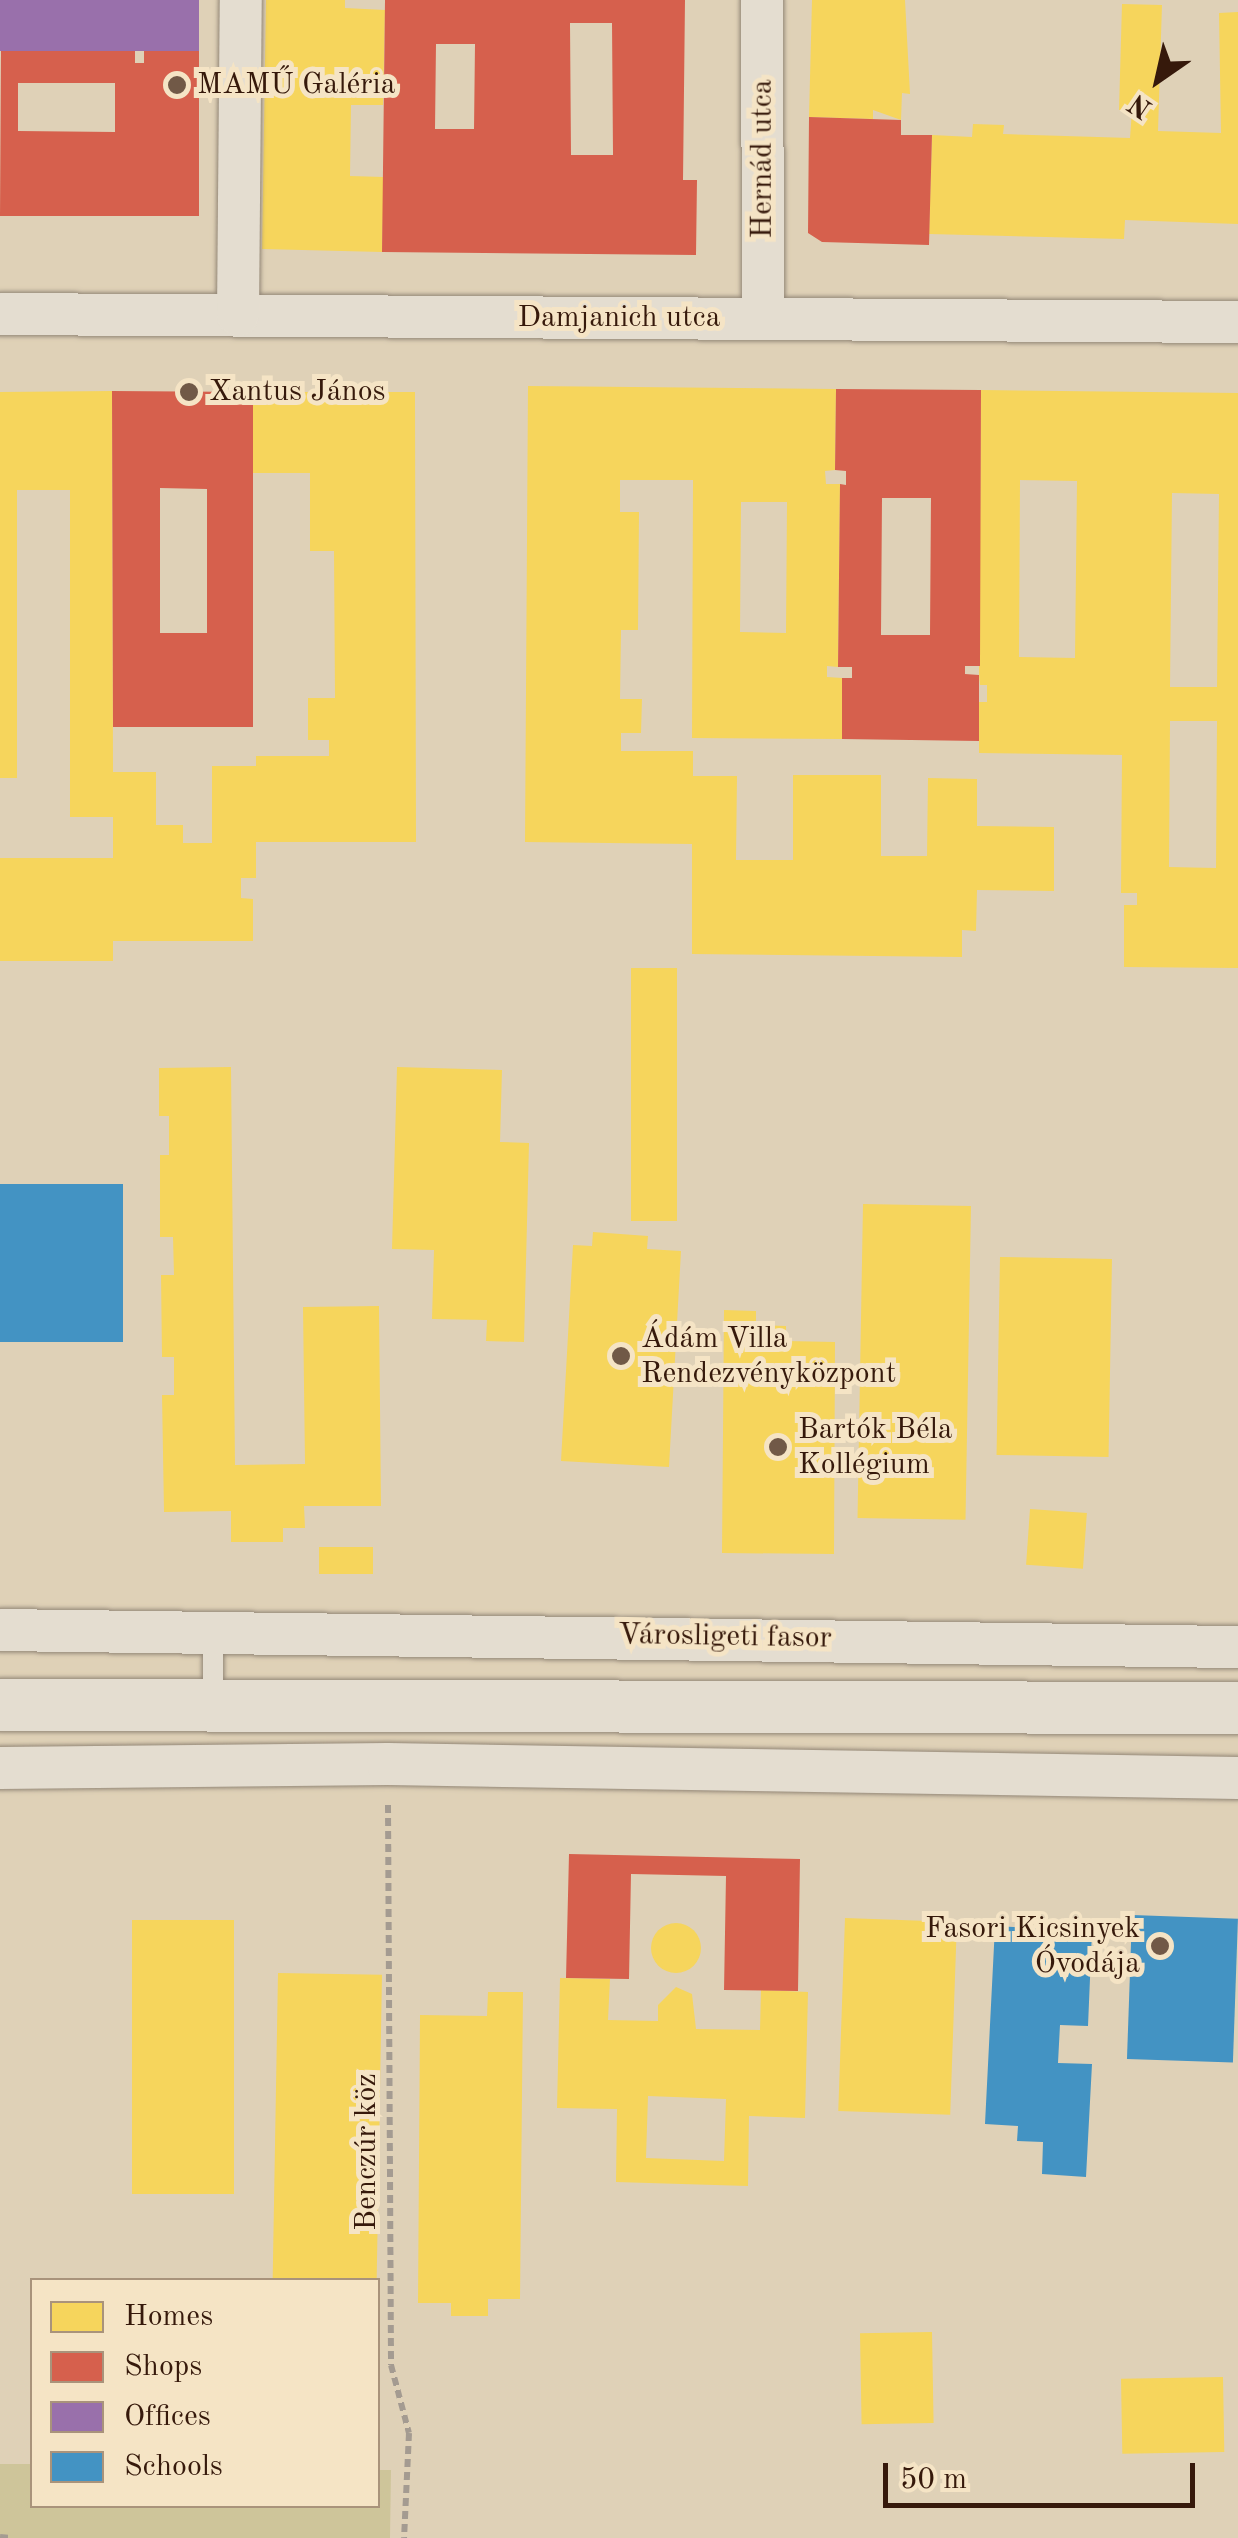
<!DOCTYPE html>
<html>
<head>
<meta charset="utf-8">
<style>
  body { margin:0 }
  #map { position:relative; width:1238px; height:2538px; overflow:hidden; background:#dfd1b7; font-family:"Old Standard TT",serif }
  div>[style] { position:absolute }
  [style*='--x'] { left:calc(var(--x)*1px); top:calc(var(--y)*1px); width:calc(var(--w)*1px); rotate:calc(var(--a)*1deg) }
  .green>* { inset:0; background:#cec59a }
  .homes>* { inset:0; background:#f6d55c; transform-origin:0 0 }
  .round { border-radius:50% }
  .shops>* { inset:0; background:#d6604d }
  .offices>* { inset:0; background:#9970ab; transform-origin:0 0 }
  .schools>* { inset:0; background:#4393c3; transform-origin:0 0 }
  .path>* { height:6px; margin-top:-3px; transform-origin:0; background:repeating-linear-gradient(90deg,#a49b91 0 8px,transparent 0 13px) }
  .roads { filter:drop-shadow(0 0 2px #938777) drop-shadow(0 0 2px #938777) }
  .service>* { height:20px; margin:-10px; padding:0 10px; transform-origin:10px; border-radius:10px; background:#e4ddd0 }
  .minor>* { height:42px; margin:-21px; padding:0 21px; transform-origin:21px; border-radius:21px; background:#e4ddd0 }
  .tertiary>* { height:52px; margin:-26px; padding:0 26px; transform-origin:26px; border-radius:26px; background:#e4ddd0 }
  .dots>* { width:28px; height:28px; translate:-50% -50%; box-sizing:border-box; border:5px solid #f5e4c5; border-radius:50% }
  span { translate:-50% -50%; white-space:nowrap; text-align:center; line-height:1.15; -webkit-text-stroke:10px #f5e4c5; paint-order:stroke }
  .poi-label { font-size:30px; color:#36190b }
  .left { translate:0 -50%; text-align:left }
  .right { translate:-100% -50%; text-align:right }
  .street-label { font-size:30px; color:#36190b }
  .legend { position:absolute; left:30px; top:2278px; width:350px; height:230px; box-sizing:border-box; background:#f5e4c5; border:2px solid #a9937b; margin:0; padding:12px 18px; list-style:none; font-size:30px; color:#36190b }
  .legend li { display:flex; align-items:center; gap:20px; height:50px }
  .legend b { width:50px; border:2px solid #a9937b }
  .north { position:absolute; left:1108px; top:30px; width:100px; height:100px; -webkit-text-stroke:8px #f5e4c5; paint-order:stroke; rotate:214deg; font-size:28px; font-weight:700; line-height:40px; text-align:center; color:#36190b }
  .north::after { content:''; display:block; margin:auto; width:35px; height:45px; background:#36190b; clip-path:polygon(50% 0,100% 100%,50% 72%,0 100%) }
  .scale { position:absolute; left:883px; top:2463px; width:312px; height:45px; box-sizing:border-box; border:5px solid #36190b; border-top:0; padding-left:12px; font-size:30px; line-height:35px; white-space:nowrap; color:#36190b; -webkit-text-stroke:8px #f5e4c5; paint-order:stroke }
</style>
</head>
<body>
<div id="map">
  <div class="green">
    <i style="clip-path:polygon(0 2464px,32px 2464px,32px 2506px,378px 2506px,378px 2470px,391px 2470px,390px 2538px,0 2538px)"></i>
  </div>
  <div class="homes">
    <i style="clip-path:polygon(266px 0,345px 0,345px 8px,385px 10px,383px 105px,351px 105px,350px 176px,384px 177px,382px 252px,262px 249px)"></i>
    <i style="clip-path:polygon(812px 0,905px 0,910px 94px,902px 93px,901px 120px,873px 110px,873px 119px,809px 117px)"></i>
    <i style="clip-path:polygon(1122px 4px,1162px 5px,1158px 131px,1221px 133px,1219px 13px,1238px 12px,1238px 224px,1125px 220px,1124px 239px,929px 234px,932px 135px,972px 137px,973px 124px,1004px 125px,1003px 134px,1130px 138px,1132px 110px,1119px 110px)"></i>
    <i style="clip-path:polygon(evenodd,528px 386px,836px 389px,835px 470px,825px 471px,826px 484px,840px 484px,838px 667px,827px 666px,827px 677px,842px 678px,842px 739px,692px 738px,693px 480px,620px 480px,620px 512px,639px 512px,638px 630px,621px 630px,620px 699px,642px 699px,641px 733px,621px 733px,621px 751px,693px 751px,693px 776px,737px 776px,736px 860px,793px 860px,793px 775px,881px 775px,881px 856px,927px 856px,928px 778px,977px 779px,977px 826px,1054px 827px,1054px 891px,977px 890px,976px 931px,962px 930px,962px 957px,692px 954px,692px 844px,525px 842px,528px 386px,741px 502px,787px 502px,786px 633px,740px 632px,741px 502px)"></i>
    <i style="clip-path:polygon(evenodd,981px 390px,1238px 393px,1238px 968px,1124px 967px,1124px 905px,1137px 905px,1137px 893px,1121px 893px,1122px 755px,979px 753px,979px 702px,987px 702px,987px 685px,980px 685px,979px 675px,981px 390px,1020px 480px,1077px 481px,1075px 658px,1019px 657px,1020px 480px,981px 390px,1172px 493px,1219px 494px,1217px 687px,1170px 687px,1172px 493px,981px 390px,1170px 721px,1217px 721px,1216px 868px,1169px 867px,1170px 721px)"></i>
    <i style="clip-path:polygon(112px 391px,113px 772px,156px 772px,156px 825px,183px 825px,183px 843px,212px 843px,212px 766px,256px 766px,256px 756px,329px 756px,329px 740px,308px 740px,308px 698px,335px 698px,334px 551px,310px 551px,310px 473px,253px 473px,253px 392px,415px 392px,416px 842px,256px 842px,256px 878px,241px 878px,241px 898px,253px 899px,253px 941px,113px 941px,113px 961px,0 961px,0 858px,113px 858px,113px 817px,70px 817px,70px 490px,17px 490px,17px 778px,0 778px,0 392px)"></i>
    <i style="left:677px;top:968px;width:253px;height:46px;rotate:90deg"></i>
    <i style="clip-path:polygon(231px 1067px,235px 1465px,305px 1464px,303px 1307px,379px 1306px,381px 1506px,304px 1506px,305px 1528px,283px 1528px,283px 1542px,231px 1542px,231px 1511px,164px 1512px,162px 1395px,174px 1395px,174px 1357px,162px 1357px,161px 1275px,174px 1275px,173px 1237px,160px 1237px,160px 1155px,169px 1155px,169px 1116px,159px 1116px,159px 1068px)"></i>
    <i style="clip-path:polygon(397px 1067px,502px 1070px,500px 1142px,529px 1143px,524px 1342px,486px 1341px,487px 1320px,432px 1319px,434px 1250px,392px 1249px)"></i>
    <i style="left:863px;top:1204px;width:108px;height:314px;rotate:1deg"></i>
    <i style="clip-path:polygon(593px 1232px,648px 1236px,647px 1249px,681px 1251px,669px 1467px,561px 1461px,573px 1245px,592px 1246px)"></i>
    <i style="left:1000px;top:1257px;width:112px;height:198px;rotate:1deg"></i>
    <i style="clip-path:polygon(724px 1310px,756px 1311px,756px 1325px,786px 1326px,786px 1341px,835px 1342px,834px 1554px,722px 1553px)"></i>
    <i style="left:1030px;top:1509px;width:57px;height:56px;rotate:4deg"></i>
    <i style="left:373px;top:1547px;width:27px;height:54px;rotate:90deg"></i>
    <i style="left:845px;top:1918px;width:112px;height:193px;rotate:2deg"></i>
    <i style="left:132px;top:1920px;width:102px;height:274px"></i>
    <i class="round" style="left:651px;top:1923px;width:50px;height:50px"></i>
    <i style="left:278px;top:1973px;width:104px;height:307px;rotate:1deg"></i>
    <i style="clip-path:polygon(evenodd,560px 1978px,610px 1979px,608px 2020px,658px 2021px,658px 2005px,676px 1987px,692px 1994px,696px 2029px,760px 2030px,761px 1990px,808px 1992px,805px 2118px,749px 2116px,748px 2186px,616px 2182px,617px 2109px,557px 2108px,560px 1978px,648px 2096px,726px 2099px,724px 2161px,646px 2158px,648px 2096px)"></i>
    <i style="clip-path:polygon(488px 1992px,523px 1992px,520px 2299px,488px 2299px,488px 2316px,451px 2316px,451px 2303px,418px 2303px,420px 2015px,487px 2016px)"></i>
    <i style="left:932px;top:2332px;width:91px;height:72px;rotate:89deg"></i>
    <i style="left:1223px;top:2377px;width:75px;height:102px;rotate:89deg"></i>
  </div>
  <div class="shops">
    <i style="clip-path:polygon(evenodd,385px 0,685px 0,683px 180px,697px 180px,696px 255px,382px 252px,385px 0,570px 23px,612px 23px,613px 155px,571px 155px,570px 23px,385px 0,436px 44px,475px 44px,474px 129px,435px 129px,436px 44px)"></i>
    <i style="clip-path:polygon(evenodd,1px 51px,135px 51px,135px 63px,144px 63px,144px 51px,199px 51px,199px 216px,0 216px,1px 51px,18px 83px,115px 83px,115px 132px,18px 131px,18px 83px)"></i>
    <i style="clip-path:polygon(809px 117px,901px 120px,901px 135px,932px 135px,929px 245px,822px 242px,808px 233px)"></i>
    <i style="clip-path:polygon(evenodd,836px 389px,981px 390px,980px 666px,965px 666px,965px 674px,979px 675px,979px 741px,842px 739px,842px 678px,852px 678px,852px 667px,838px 667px,840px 484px,846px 485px,846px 471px,835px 470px,836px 389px,882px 498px,931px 498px,930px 635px,881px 635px,882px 498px)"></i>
    <i style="clip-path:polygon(evenodd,112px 391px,253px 392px,253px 727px,113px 727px,112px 391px,160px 488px,207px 489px,207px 633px,160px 633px,160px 488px)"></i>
    <i style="clip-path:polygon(569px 1854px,800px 1859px,798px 1991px,724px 1990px,726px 1876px,631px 1874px,629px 1979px,566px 1978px)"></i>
  </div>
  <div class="offices">
    <i style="left:0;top:0;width:199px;height:51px"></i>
  </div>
  <div class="schools">
    <i style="left:0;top:1184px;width:123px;height:158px"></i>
    <i style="left:1132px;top:1915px;width:106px;height:144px;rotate:2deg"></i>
    <i style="clip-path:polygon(995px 1926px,1092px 1931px,1088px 2026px,1060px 2025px,1058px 2063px,1092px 2064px,1086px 2177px,1042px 2174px,1043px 2142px,1017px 2141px,1018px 2126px,985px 2124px)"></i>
  </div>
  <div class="path">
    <i style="--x:388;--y:1805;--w:560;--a:89.69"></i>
    <i style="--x:391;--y:2365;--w:70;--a:75.2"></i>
    <i style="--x:409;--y:2433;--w:105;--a:92.7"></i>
    <i style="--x:0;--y:2537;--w:11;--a:5"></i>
  </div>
  <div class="roads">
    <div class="service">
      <i style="--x:213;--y:1631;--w:73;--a:90"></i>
    </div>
    <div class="minor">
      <i style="--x:762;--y:0;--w:319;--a:89.8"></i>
      <i style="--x:0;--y:314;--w:1238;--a:0.37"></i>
      <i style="--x:238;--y:315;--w:315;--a:-89.5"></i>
      <i style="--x:0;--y:1630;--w:1238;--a:0.79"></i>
      <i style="--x:0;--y:1768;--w:388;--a:-0.6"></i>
      <i style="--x:388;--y:1764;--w:850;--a:0.94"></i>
    </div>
    <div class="tertiary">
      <i style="--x:0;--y:1705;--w:1238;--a:0.14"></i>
    </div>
  </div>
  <div class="dots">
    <i style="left:177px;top:85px;background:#715947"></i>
    <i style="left:189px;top:392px;background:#715947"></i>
    <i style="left:621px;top:1356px;background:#715947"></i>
    <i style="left:778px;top:1447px;background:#715947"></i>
    <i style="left:1160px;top:1946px;background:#715947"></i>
  </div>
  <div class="poi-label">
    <span class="left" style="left:197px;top:85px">MAMŰ Galéria</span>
    <span class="left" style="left:209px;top:392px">Xantus János</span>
    <span class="left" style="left:641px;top:1356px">Ádám Villa<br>Rendezvényközpont</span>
    <span class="left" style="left:798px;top:1447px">Bartók Béla<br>Kollégium</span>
    <span class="right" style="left:1140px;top:1946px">Fasori Kicsinyek<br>Óvodája</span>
  </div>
  <div class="street-label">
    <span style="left:763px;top:159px;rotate:-90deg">Hernád utca</span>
    <span style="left:619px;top:318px">Damjanich utca</span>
    <span style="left:725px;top:1637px;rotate:1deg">Városligeti fasor</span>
    <span style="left:367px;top:2152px;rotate:-90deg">Benczúr köz</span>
  </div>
  <ul class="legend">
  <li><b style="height:28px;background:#f6d55c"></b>Homes</li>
  <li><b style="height:28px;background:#d6604d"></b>Shops</li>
  <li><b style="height:28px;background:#9970ab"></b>Offices</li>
  <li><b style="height:28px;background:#4393c3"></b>Schools</li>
  </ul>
  <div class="north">N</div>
  <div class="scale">50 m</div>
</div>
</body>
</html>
